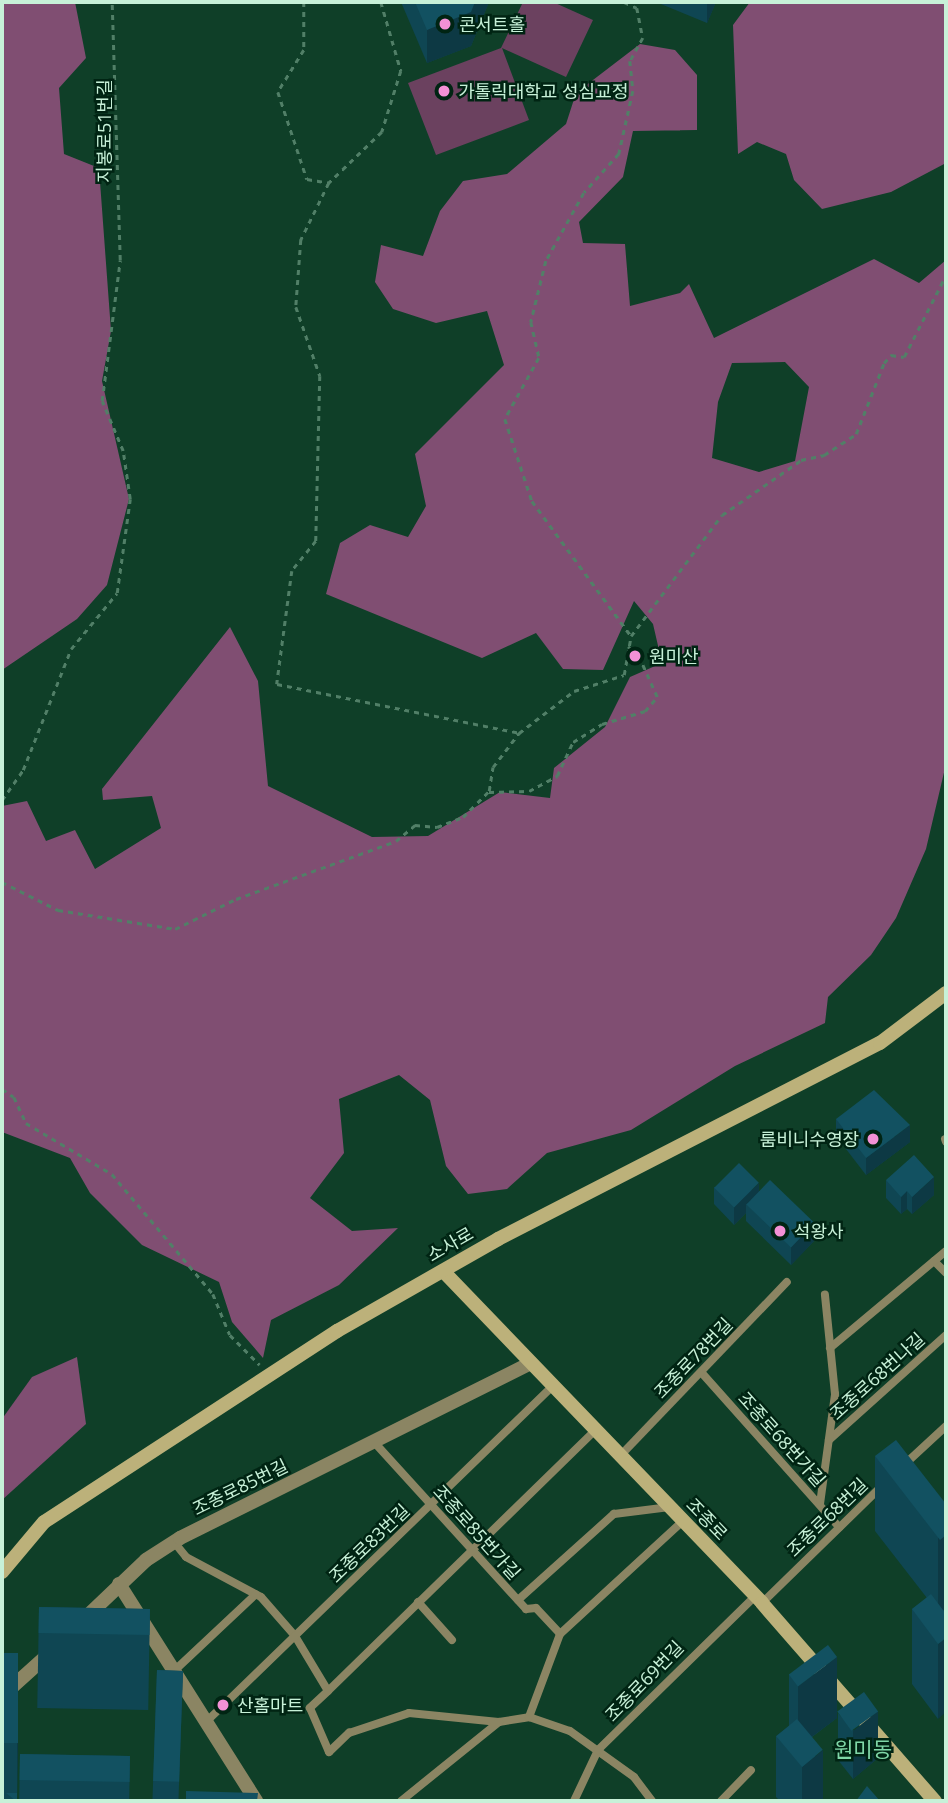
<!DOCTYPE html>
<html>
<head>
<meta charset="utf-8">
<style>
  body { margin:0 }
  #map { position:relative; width:948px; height:1803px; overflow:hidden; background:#0f3f28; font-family:"Open Sans","Noto Sans KR",sans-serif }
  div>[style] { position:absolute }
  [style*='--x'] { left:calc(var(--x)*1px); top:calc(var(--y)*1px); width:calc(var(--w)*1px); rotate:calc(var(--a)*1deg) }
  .green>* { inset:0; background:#6b415f }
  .forest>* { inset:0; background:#804e72 }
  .path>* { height:2.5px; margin-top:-1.25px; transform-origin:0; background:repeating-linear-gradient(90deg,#517f67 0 5px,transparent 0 10px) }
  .lane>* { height:8px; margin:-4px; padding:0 4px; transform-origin:4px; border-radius:4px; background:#8b8563 }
  .street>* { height:14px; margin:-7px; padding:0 7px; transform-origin:7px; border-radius:7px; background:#8b8563 }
  .secondary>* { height:14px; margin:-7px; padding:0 7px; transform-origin:7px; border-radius:7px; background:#bcb17a }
  .wall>* { inset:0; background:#0f4653; transform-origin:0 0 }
  .shaded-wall>* { inset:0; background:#0d3944; transform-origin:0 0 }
  .building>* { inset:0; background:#125161; transform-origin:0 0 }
  .dots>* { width:19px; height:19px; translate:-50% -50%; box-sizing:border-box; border:4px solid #002413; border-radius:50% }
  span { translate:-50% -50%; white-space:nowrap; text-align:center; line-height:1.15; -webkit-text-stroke:5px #002413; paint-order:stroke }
  .poi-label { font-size:18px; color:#c7f1d8 }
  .left { translate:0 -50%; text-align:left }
  .right { translate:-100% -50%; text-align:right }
  .street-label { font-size:18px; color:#c7f1d8 }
  .quarter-label { font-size:21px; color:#7fd7a7 }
  .frame { position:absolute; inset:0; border:4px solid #c7f1d8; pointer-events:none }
</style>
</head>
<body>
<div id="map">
  <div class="green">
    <i style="clip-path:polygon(523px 2px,553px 2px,593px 20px,566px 77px,502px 48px,529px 120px,436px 155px,408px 83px,501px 48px)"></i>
  </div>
  <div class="forest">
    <i style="clip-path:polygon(2px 2px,75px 2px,86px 58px,59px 88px,64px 154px,99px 168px,111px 331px,102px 381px,129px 499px,107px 585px,77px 619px,2px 670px)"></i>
    <i style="clip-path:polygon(750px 2px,946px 2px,946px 163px,891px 192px,822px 209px,794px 180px,786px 154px,757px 142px,738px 154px,733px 25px)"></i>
    <i style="clip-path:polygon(evenodd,640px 44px,675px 50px,697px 75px,697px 130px,633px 131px,623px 177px,579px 222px,583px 243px,625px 244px,630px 306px,680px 293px,689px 284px,714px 338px,874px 259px,919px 283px,946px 260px,946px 764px,926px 849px,896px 918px,871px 955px,828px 997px,825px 1023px,735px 1066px,631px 1130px,547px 1153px,507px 1189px,468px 1194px,446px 1166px,430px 1100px,399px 1075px,339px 1099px,344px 1153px,310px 1198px,352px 1231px,398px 1228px,339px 1285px,271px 1320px,263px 1358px,232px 1322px,219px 1282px,142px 1245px,90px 1193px,70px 1158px,2px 1132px,2px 806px,27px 801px,46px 841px,75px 830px,95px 869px,161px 828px,152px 796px,103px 800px,102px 789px,230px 627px,258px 681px,268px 786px,372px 837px,428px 836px,500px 792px,550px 798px,554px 768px,605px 727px,630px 677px,662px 663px,653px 624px,634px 601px,603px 670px,563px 669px,536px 633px,482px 658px,326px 594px,340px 543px,370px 525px,408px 537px,426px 506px,415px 454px,504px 365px,487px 311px,436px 323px,393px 309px,375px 282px,381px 245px,423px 256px,440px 211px,463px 181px,507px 174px,566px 124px,576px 93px,640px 44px,785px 362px,809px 387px,795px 461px,759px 472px,712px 458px,718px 402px,732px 363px,785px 362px)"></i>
    <i style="clip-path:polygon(77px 1357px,86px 1424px,2px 1500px,2px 1419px,32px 1377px)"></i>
  </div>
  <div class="path">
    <i style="--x:304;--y:2;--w:48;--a:90"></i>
    <i style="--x:304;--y:50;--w:49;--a:121.8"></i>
    <i style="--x:278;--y:92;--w:92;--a:71.6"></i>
    <i style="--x:307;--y:179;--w:22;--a:10"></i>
    <i style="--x:381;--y:2;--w:72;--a:73.8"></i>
    <i style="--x:401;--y:71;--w:64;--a:107.3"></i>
    <i style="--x:382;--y:132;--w:74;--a:136.1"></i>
    <i style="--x:329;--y:183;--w:64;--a:116.2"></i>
    <i style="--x:301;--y:240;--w:67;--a:94.3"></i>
    <i style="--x:296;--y:307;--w:73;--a:70.8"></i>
    <i style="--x:320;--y:376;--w:165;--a:91.4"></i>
    <i style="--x:316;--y:541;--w:38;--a:129"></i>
    <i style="--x:292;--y:571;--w:114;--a:97.6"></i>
    <i style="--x:277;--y:684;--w:247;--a:11.4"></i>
    <i style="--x:624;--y:2;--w:14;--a:25"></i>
    <i style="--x:637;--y:8;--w:31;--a:79"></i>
    <i style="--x:643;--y:38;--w:26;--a:119"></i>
    <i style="--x:630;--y:61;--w:30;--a:84"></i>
    <i style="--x:633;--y:91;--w:65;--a:102.5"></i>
    <i style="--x:619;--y:154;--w:52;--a:131.9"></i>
    <i style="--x:584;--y:193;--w:78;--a:119.2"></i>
    <i style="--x:546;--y:261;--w:63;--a:103.8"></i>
    <i style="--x:531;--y:322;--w:37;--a:77"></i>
    <i style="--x:539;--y:358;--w:70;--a:119.1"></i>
    <i style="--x:505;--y:419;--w:86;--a:71.8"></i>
    <i style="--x:532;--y:501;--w:167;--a:53.7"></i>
    <i style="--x:631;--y:636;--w:151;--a:-53.1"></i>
    <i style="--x:722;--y:515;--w:96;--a:-34.8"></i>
    <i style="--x:801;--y:460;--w:24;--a:-12"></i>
    <i style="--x:824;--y:455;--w:38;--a:-33"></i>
    <i style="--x:856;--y:434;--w:76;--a:-68.5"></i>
    <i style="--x:884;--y:363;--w:11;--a:-49"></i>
    <i style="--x:891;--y:355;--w:13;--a:9"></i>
    <i style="--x:904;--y:357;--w:92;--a:-62.9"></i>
    <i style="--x:489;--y:792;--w:40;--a:-1.4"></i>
    <i style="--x:529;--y:791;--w:32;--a:-28"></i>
    <i style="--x:557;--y:776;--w:38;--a:-65"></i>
    <i style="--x:573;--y:742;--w:34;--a:-32"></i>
    <i style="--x:602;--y:724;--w:45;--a:-16.8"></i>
    <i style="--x:645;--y:711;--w:18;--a:-49"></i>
    <i style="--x:657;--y:697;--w:46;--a:-114.3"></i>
    <i style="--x:638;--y:655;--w:13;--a:-141"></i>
    <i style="--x:2;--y:800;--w:37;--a:-55"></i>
    <i style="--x:23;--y:770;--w:130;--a:-68.4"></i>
    <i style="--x:71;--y:649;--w:72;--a:-50.6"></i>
    <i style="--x:117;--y:593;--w:95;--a:-82.1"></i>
    <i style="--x:130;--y:499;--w:49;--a:-98.3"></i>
    <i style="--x:123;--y:451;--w:54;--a:-112.8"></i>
    <i style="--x:102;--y:401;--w:142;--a:-82.7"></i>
    <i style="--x:120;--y:260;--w:258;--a:-91.8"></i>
    <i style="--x:2;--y:882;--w:63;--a:26.6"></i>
    <i style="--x:58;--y:910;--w:119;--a:9.2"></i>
    <i style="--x:175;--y:929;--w:68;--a:-26.2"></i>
    <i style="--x:236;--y:899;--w:170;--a:-19.9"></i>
    <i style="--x:396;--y:841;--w:25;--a:-40"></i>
    <i style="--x:415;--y:825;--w:22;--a:5"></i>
    <i style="--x:437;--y:827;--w:28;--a:-21"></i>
    <i style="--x:463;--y:817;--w:37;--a:-45"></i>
    <i style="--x:489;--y:791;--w:24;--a:-81"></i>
    <i style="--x:493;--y:767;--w:43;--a:-52.6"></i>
    <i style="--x:519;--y:733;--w:69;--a:-37.4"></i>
    <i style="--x:574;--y:691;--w:52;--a:-17.7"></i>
    <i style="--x:624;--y:675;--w:40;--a:-80"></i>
    <i style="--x:2;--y:1089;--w:14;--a:34"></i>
    <i style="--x:14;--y:1097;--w:29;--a:65"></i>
    <i style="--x:26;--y:1123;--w:100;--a:30.7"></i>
    <i style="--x:112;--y:1174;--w:157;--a:49.9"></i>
    <i style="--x:213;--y:1294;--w:44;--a:67.5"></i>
    <i style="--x:230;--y:1335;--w:42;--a:45"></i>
  </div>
  <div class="lane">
    <i style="--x:945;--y:1139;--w:3;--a:72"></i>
    <i style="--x:934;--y:1261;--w:17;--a:45"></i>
    <i style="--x:830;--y:1348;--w:151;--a:-39.9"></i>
    <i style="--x:701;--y:1372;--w:208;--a:48.3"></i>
    <i style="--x:829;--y:1440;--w:157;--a:-41.9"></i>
    <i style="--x:374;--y:1442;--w:226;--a:47.7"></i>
    <i style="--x:526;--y:1609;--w:10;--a:-6"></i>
    <i style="--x:536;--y:1608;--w:35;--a:47"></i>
    <i style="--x:620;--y:1456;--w:241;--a:-46.2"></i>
    <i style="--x:905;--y:1464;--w:56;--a:-42.8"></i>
    <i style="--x:820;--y:1504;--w:111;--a:-82.2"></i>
    <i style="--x:835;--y:1394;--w:100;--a:-95.8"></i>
    <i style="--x:174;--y:1542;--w:19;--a:51"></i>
    <i style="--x:186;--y:1557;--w:85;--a:28.1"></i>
    <i style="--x:261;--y:1597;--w:52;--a:48.9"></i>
    <i style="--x:295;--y:1636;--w:64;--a:59"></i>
    <i style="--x:328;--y:1691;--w:25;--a:137"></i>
    <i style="--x:310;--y:1708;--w:48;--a:66.6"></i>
    <i style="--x:329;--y:1752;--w:28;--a:-44"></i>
    <i style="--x:349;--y:1733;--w:63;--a:-18.4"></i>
    <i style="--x:409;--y:1713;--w:90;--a:5.7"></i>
    <i style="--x:499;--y:1722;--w:30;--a:-9"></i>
    <i style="--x:529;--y:1717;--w:43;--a:18.9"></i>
    <i style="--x:570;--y:1731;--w:79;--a:35.7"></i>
    <i style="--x:634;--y:1777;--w:30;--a:53"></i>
    <i style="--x:518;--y:1600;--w:129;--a:-41.9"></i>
    <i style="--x:614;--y:1514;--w:56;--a:-7.1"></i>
    <i style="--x:418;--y:1602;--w:51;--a:48.2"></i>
    <i style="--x:762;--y:1603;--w:169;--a:-44.3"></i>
    <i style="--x:174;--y:1671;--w:112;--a:-43.2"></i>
    <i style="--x:328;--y:1691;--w:373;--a:-44.3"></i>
    <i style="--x:529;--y:1717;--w:89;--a:-69.5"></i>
    <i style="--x:560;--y:1634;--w:167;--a:-42.6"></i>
    <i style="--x:206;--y:1722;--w:483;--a:-44.1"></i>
    <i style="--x:401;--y:1801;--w:126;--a:-38.9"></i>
    <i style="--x:574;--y:1801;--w:56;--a:-64.8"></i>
    <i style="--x:598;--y:1750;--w:220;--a:-44.4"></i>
    <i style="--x:721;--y:1801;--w:43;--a:-45.9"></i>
  </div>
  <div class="street">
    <i style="--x:119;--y:1584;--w:257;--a:57.7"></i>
    <i style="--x:82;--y:1621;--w:88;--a:-43.6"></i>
    <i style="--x:146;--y:1560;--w:40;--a:-32.9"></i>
    <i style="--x:180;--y:1538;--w:392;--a:-26.5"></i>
    <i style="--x:2;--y:1696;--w:69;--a:-42"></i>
  </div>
  <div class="secondary">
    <i style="--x:443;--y:1271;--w:460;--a:46.1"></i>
    <i style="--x:762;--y:1603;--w:263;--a:48.9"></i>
    <i style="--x:2;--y:1572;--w:65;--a:-50"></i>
    <i style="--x:44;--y:1522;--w:350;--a:-33.1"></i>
    <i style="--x:337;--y:1331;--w:185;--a:-29.7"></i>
    <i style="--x:498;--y:1239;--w:429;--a:-27.2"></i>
    <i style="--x:880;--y:1043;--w:83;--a:-37.1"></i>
  </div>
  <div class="wall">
    <i style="clip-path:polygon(401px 2px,489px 2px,471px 46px,427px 63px)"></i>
    <i style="clip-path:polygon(656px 2px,716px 2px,707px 23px)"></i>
    <i style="clip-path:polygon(836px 1119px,910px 1142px,866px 1175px,836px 1136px)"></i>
    <i style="clip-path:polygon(886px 1180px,934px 1195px,912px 1214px,907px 1209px,901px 1214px,886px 1198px)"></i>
    <i style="clip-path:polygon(714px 1187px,759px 1191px,815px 1240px,791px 1265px,746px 1221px,746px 1213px,734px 1225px,714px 1204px)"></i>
    <i style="clip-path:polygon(875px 1456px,946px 1504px,944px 1612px,938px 1719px,912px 1684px,912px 1609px,927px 1598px,875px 1531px)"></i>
    <i style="left:39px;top:1607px;width:111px;height:101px;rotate:1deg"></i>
    <i style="clip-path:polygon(2px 1653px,18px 1728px,17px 1801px,2px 1801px)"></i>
    <i style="left:157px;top:1670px;width:26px;height:131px;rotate:2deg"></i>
    <i style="clip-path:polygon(789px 1674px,837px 1718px,812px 1737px,823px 1801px,780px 1801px,776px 1797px,776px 1736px,789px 1726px)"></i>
    <i style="clip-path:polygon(838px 1713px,878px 1758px,853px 1779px,838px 1760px)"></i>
    <i style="left:20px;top:1754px;width:110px;height:47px;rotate:1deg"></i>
  </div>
  <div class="shaded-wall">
    <i style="clip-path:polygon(475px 2px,489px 2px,471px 46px,427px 63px,427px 30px)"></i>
    <i style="clip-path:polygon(707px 2px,716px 2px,707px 23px)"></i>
    <i style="clip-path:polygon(910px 1125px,910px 1142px,866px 1175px,866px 1158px)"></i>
    <i style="clip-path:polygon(934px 1177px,934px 1195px,912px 1214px,912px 1197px)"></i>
    <i style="clip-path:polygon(759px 1183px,759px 1200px,746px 1204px,746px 1213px,734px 1225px,734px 1207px)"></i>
    <i style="clip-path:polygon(907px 1191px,907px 1209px,901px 1214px,901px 1197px)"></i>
    <i style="clip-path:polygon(815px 1223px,815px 1240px,791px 1265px,791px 1247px)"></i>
    <i style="left:946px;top:1535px;width:75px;height:8px;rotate:90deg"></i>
    <i style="clip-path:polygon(946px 1638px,946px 1712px,938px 1719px,938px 1644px)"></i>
    <i style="clip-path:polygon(18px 1653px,18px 1728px,17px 1801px,17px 1743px)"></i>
    <i style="clip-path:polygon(837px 1657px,837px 1718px,798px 1747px,798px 1686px)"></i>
    <i style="clip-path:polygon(878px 1711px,878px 1758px,853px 1779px,853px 1731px)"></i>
    <i style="clip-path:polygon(823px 1750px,823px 1801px,802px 1801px,802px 1767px)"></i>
  </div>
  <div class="building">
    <i style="clip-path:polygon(415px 2px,475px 2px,471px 12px,427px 30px)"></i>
    <i style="clip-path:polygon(874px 1090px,910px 1125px,866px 1158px,836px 1119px)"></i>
    <i style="clip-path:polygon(914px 1155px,934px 1177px,912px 1197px,907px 1191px,901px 1197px,886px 1180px)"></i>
    <i style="left:739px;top:1163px;width:28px;height:35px;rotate:45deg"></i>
    <i style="left:770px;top:1180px;width:62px;height:34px;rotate:44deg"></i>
    <i style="clip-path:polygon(896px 1440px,946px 1504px,946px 1535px,940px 1540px,875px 1456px)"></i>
    <i style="clip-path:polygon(931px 1594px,946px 1614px,946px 1638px,938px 1644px,912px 1609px)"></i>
    <i style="left:39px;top:1607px;width:111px;height:26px;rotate:1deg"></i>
    <i style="left:828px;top:1645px;width:15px;height:49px;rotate:53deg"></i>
    <i style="left:2px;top:1653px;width:16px;height:90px"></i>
    <i style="left:157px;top:1670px;width:26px;height:111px;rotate:2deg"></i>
    <i style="left:864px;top:1692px;width:24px;height:33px;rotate:54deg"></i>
    <i style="left:797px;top:1719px;width:40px;height:27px;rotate:50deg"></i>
    <i style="left:20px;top:1754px;width:110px;height:26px;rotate:1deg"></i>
    <i style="clip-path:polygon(867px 1786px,880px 1801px,856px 1801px)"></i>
    <i style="clip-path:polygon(186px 1791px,258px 1793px,257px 1801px,186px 1801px)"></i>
    <i style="clip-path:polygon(6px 1793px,17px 1793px,17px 1801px,16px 1801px)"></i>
  </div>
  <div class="dots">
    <i style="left:445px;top:24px;background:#f391d6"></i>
    <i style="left:444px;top:91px;background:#f391d6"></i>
    <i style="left:635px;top:656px;background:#f391d6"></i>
    <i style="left:873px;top:1139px;background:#f391d6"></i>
    <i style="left:780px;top:1231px;background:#f391d6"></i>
    <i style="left:223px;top:1705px;background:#f391d6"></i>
  </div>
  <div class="poi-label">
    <span class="left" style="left:459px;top:24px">콘서트홀</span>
    <span class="left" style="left:458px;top:91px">가톨릭대학교 성심교정</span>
    <span class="left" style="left:649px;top:656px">원미산</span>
    <span class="right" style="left:859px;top:1139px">룸비니수영장</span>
    <span class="left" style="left:794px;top:1231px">석왕사</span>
    <span class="left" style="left:237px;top:1705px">산홈마트</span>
  </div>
  <div class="street-label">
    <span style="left:104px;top:131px;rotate:-90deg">지봉로51번길</span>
    <span style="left:450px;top:1244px;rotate:-30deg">소사로</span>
    <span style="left:693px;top:1358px;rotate:-46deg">조종로78번길</span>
    <span style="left:877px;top:1376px;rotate:-42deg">조종로68번나길</span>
    <span style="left:782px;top:1439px;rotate:48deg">조종로68번가길</span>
    <span style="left:240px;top:1487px;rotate:-26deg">조종로85번길</span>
    <span style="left:827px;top:1517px;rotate:-44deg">조종로68번길</span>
    <span style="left:707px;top:1519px;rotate:46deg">조종로</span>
    <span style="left:477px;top:1532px;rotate:48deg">조종로85번가길</span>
    <span style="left:369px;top:1543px;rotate:-44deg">조종로83번길</span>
    <span style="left:644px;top:1681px;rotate:-46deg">조종로69번길</span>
  </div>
  <div class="quarter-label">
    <span style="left:863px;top:1749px">원미동</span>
  </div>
  <div class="frame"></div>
</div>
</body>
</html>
